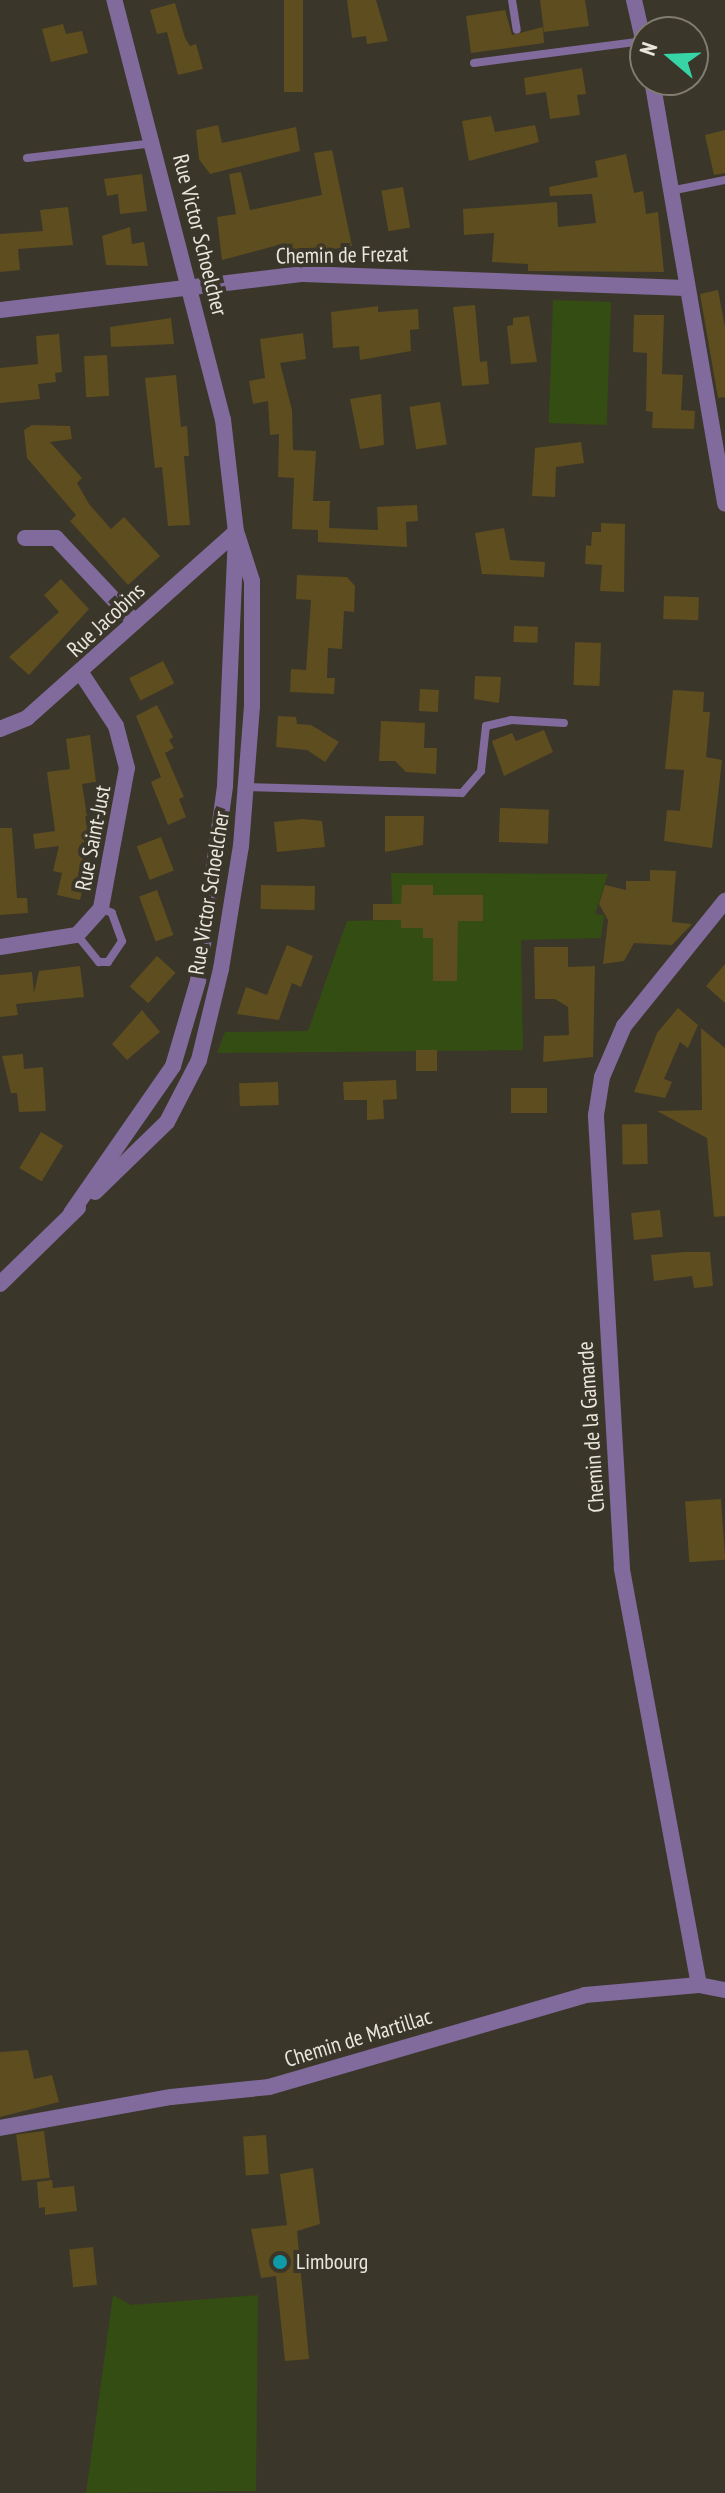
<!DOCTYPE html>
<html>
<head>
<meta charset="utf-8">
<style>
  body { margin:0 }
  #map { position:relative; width:725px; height:2493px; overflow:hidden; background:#3b362a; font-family:"PT Sans Narrow",sans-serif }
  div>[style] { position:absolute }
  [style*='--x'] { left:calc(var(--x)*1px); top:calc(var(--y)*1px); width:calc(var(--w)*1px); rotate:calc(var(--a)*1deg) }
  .green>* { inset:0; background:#344d13; transform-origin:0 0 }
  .building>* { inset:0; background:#5d4d1f; transform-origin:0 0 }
  .lane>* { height:8px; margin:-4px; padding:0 4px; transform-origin:4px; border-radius:4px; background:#806b9c }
  .street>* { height:16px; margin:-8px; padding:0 8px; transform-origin:8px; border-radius:8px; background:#806b9c }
  .dots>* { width:22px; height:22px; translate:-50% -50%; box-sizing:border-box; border:4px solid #3b362a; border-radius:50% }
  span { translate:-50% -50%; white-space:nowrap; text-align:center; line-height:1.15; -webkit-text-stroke:8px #3b362a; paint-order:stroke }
  .street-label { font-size:22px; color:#e9e6de }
  .poi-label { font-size:22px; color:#e9e6de }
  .left { translate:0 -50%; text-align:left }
  .north { position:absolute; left:629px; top:16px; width:80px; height:80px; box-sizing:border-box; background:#3b362a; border:2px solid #817c72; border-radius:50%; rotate:289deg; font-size:22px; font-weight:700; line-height:32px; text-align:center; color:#e9e6de }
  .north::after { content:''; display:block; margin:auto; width:28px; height:36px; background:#37d4a6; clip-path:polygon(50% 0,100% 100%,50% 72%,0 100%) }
</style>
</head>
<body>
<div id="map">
  <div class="green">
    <i style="left:553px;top:300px;width:58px;height:123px;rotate:2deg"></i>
    <i style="clip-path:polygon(391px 873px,608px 874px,595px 914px,604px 915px,601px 938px,521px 940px,523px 1050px,217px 1053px,225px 1032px,308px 1031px,347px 921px,393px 920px)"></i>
    <i style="clip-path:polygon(113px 2295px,131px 2305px,258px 2295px,256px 2491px,86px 2493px)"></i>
  </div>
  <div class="building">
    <i style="left:284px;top:0;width:19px;height:92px"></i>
    <i style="clip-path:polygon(347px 0,376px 0,388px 41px,367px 44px,366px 36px,352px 38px)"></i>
    <i style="clip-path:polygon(540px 0,585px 0,589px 26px,544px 32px)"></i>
    <i style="clip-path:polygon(175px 3px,185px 38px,190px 46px,196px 44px,203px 69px,178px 75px,167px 32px,157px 34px,150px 10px)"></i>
    <i style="clip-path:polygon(505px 10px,512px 35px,543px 27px,544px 43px,471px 53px,466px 16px)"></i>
    <i style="clip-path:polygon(63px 24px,66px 34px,82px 31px,88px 53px,51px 62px,42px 29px)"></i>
    <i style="clip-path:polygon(582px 68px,586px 94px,577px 95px,580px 115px,550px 119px,546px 92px,526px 95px,524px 78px)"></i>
    <i style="clip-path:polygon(491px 116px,495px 132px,535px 125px,539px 142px,469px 161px,462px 121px)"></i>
    <i style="clip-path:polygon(218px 125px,222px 143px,296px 127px,300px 151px,210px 174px,199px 159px,196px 130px)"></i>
    <i style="clip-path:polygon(725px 130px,725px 173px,714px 175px,705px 135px)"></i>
    <i style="clip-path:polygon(332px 150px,352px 246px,289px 256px,286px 243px,222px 260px,217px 217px,236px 214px,229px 174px,241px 172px,250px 210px,322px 195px,314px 153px)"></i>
    <i style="clip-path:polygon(626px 154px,634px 193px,643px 191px,646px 214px,658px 212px,664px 272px,528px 271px,528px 264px,492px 262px,494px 233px,464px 235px,463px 209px,557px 202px,558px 227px,596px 223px,592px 194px,550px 196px,549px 187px,598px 177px,595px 161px)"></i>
    <i style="clip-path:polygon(142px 174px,147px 211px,120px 214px,118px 194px,107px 196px,104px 179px)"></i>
    <i style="left:403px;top:187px;width:41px;height:22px;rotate:80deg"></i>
    <i style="clip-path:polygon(68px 207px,73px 245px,18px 249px,20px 270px,0 272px,0 234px,43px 231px,40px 210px)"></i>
    <i style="clip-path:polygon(130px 227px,132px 244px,144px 242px,148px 266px,106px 265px,102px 236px)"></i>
    <i style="clip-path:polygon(718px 290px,725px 327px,725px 397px,718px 398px,700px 294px)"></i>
    <i style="clip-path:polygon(475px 305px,480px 362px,487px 361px,489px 384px,462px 386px,453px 307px)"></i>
    <i style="clip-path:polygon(378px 306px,378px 312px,418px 309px,419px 329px,410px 330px,411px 351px,360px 360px,359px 346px,333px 348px,331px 312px)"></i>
    <i style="clip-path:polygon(634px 315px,664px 315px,662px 374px,683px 375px,681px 410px,695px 411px,694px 429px,652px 428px,653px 412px,646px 411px,647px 353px,633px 352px)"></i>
    <i style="clip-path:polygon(529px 316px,537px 362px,511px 364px,507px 326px,513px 325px,513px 318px)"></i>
    <i style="clip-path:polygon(171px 318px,174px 344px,111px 347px,110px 327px)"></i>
    <i style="clip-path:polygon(303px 333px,306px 359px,280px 363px,292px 410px,293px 450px,316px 451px,313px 501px,330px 501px,329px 528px,378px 530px,377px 507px,417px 505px,418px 521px,406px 522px,407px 547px,318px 542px,318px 530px,292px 529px,294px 478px,278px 477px,279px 434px,270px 435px,268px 401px,253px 404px,249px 381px,265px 378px,260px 339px)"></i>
    <i style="clip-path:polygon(59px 334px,62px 372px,55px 373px,56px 382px,38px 384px,40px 399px,0 403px,0 368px,38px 364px,36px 336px)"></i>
    <i style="left:107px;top:355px;width:41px;height:23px;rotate:87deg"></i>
    <i style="clip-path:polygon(176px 375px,181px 427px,187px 426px,189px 456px,184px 456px,190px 525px,168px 526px,162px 467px,155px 468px,145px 378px)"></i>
    <i style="clip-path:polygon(381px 394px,384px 445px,360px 449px,350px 399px)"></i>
    <i style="left:440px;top:402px;width:43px;height:31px;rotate:81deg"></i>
    <i style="clip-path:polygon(32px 425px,70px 426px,72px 439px,50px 442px,82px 478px,77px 483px,89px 504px,111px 529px,124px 517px,160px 556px,128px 585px,70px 521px,76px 515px,27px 458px,24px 430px)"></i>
    <i style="clip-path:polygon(581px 442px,584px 463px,556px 467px,555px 497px,532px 496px,535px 448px)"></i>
    <i style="clip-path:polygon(601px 523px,625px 524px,624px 592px,600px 591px,602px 565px,585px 564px,586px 545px,591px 546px,592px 532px,601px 532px)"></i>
    <i style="clip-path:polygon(504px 528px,510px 560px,545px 562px,544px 577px,482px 574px,475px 533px)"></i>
    <i style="clip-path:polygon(297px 575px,347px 577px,355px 586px,354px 612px,344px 611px,342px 649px,328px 648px,327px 678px,335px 678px,334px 694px,290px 692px,291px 669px,306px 670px,311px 600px,296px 599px)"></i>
    <i style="clip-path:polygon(61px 579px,89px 609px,29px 675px,9px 657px,59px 612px,44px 595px)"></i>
    <i style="left:664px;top:596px;width:35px;height:23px;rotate:2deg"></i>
    <i style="left:514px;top:626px;width:24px;height:16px;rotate:2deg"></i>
    <i style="left:575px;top:642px;width:26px;height:43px;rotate:2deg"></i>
    <i style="left:163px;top:661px;width:25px;height:38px;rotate:63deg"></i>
    <i style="clip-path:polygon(475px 676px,501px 677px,499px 703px,474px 699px)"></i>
    <i style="left:420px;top:689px;width:19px;height:22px;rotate:3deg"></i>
    <i style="clip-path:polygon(673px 690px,704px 692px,703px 712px,710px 712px,706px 757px,722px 760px,712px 848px,664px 841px,667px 810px,680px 811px,684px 770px,665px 769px)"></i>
    <i style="clip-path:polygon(157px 705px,173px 737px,169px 740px,174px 748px,165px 753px,184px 797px,179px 799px,186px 817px,168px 825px,151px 782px,161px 777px,136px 716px)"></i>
    <i style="clip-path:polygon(278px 716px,296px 717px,297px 724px,311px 725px,339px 742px,325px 762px,307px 750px,276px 747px)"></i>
    <i style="clip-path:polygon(381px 721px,425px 723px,424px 748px,437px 748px,436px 774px,406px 772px,395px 761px,379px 761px)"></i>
    <i style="clip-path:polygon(544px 730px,553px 752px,504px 776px,492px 741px,512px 733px,516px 741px)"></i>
    <i style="clip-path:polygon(90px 735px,96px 782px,82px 784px,92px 847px,80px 900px,57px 895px,62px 873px,53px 871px,59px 846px,35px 849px,33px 834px,55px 831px,47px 772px,70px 769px,66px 739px)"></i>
    <i style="left:500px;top:808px;width:49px;height:34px;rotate:2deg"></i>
    <i style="clip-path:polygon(385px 816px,424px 816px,423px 845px,385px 852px)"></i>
    <i style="clip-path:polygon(303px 819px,322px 821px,325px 847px,277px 852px,274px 822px)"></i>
    <i style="clip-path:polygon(0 828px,12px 828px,17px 898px,27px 898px,28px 913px,0 915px)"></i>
    <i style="left:161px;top:837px;width:36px;height:26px;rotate:69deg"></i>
    <i style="clip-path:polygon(650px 870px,676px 871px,672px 922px,692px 924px,672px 945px,634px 943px,624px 961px,603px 964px,608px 920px,599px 904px,605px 885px,626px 890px,626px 881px,650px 881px)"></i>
    <i style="left:261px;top:885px;width:54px;height:24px;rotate:1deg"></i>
    <i style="clip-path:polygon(402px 885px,433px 885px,433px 895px,483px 895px,483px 921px,458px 921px,457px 981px,433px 981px,433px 938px,423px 938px,423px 928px,401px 928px,401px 920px,373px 920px,373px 904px,401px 904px)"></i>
    <i style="left:157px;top:890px;width:48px;height:19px;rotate:70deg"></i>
    <i style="clip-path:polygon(287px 945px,313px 956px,301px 987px,292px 983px,279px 1020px,237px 1014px,246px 987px,267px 995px)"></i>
    <i style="clip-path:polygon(534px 947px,568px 947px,568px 967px,595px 966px,593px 1057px,543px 1062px,544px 1036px,569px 1035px,568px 1007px,555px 999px,535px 999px)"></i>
    <i style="left:157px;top:956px;width:25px;height:41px;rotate:42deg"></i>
    <i style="clip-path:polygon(725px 964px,725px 1003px,706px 986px)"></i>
    <i style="clip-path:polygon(80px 966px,84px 997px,16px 1004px,18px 1015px,0 1017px,0 975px,32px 972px,34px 993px,39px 971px)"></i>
    <i style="clip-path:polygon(678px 1008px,698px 1025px,688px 1048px,680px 1042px,664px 1079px,672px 1082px,665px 1098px,634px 1092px,657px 1033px)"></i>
    <i style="clip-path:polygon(142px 1010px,160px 1032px,127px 1060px,112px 1044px)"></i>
    <i style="clip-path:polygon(701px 1028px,725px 1048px,725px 1216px,714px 1217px,707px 1138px,657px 1111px,702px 1110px)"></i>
    <i style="left:416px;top:1050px;width:21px;height:21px"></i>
    <i style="clip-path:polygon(23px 1054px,24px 1069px,43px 1067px,46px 1111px,19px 1112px,17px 1093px,11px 1093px,2px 1056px)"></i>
    <i style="clip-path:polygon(396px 1080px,397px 1099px,383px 1100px,384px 1119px,367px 1120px,367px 1100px,344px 1100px,343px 1082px)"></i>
    <i style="left:278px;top:1082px;width:23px;height:39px;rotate:88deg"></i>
    <i style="left:547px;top:1088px;width:25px;height:36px;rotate:90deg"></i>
    <i style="left:647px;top:1124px;width:40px;height:25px;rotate:89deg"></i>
    <i style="left:41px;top:1132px;width:26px;height:42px;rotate:31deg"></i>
    <i style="left:660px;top:1210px;width:27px;height:29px;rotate:84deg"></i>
    <i style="clip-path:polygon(684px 1252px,710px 1252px,713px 1286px,694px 1288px,692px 1276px,654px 1281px,651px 1255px)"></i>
    <i style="left:721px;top:1499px;width:61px;height:36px;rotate:86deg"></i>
    <i style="clip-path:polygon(28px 2050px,34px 2079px,52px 2075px,59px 2102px,0 2117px,0 2052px)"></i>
    <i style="left:44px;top:2131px;width:47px;height:28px;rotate:83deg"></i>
    <i style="left:266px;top:2135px;width:39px;height:23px;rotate:86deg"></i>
    <i style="clip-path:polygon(313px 2168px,320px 2224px,297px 2231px,309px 2359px,285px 2361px,276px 2276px,261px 2278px,251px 2229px,287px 2225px,280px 2174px)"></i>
    <i style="clip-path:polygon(52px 2180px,53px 2188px,74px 2186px,77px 2211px,45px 2215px,45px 2207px,39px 2208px,37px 2182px)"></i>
    <i style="left:93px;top:2247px;width:38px;height:24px;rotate:84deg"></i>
  </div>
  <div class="lane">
    <i style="--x:512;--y:0;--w:30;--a:81"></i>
    <i style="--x:474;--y:63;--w:170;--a:-7.4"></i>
    <i style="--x:27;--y:158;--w:128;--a:-6.7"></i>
    <i style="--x:675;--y:190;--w:51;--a:-11.3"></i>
    <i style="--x:247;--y:787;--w:215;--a:1.6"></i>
    <i style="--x:462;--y:793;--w:29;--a:-49"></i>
    <i style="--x:481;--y:771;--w:45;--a:-83.7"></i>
    <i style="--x:486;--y:726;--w:26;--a:-13"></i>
    <i style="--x:511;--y:720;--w:53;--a:3.2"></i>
    <i style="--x:77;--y:935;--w:35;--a:51"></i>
    <i style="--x:99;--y:962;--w:9;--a:0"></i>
    <i style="--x:108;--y:962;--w:25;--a:-56"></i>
    <i style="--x:122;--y:941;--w:30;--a:-110"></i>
    <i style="--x:112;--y:913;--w:12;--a:-156"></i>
  </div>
  <div class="street">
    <i style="--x:634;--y:0;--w:49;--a:77.1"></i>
    <i style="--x:652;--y:80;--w:430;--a:80.2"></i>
    <i style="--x:0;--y:310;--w:305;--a:-6.8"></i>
    <i style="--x:303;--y:274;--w:383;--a:2.1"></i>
    <i style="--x:25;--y:538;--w:31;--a:0"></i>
    <i style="--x:56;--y:538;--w:115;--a:46.8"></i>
    <i style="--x:0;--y:729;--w:29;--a:-22"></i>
    <i style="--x:27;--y:718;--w:280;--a:-41.7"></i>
    <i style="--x:0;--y:947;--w:78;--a:-8.9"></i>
    <i style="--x:77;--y:935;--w:36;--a:-48"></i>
    <i style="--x:101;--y:908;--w:142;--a:-79.5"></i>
    <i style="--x:127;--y:768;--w:43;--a:-104.7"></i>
    <i style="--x:116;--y:726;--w:64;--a:-123.4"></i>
    <i style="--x:95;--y:1192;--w:100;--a:-44.2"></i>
    <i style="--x:167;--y:1122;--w:70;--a:-62.7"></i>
    <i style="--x:199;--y:1060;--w:94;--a:-76.4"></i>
    <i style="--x:221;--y:969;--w:125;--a:-80.8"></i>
    <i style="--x:241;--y:846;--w:140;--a:-85.5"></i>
    <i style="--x:252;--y:706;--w:125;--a:-90"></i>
    <i style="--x:252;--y:581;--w:49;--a:-107.7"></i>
    <i style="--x:71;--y:1213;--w:179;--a:-55.2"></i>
    <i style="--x:173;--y:1066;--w:89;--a:-73.6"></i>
    <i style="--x:198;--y:981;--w:197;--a:-82.1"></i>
    <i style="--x:225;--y:786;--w:254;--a:-87.5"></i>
    <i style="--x:236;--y:532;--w:113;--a:-96.6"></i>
    <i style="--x:223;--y:420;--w:434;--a:-104.5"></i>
    <i style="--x:0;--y:1284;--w:109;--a:-44.3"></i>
    <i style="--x:699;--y:1985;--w:424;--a:-100.5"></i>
    <i style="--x:622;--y:1568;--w:454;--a:-93.3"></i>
    <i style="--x:596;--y:1115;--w:38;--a:-81"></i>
    <i style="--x:602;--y:1077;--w:56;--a:-66.7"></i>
    <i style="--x:624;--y:1026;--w:161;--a:-51.1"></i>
    <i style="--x:0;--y:2128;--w:174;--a:-10.3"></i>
    <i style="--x:171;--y:2097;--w:99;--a:-5.8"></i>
    <i style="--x:269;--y:2087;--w:329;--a:-16.2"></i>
    <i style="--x:585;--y:1995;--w:114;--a:-5"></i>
    <i style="--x:699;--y:1985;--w:26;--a:11"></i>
  </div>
  <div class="dots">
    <i style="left:280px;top:2262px;background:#0f9aa8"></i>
  </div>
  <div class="street-label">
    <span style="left:200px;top:235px;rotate:76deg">Rue Victor Schoelcher</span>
    <span style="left:342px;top:255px;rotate:-1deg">Chemin de Frezat</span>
    <span style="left:106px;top:620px;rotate:-43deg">Rue Jacobins</span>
    <span style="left:93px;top:838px;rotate:-79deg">Rue Saint-Just</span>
    <span style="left:209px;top:893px;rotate:-81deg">Rue Victor Schoelcher</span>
    <span style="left:591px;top:1427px;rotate:-94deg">Chemin de la Gamarde</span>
    <span style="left:358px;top:2038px;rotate:-17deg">Chemin de Martillac</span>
  </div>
  <div class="poi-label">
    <span class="left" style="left:296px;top:2262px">Limbourg</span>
  </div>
  <div class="north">N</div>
</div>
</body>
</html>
